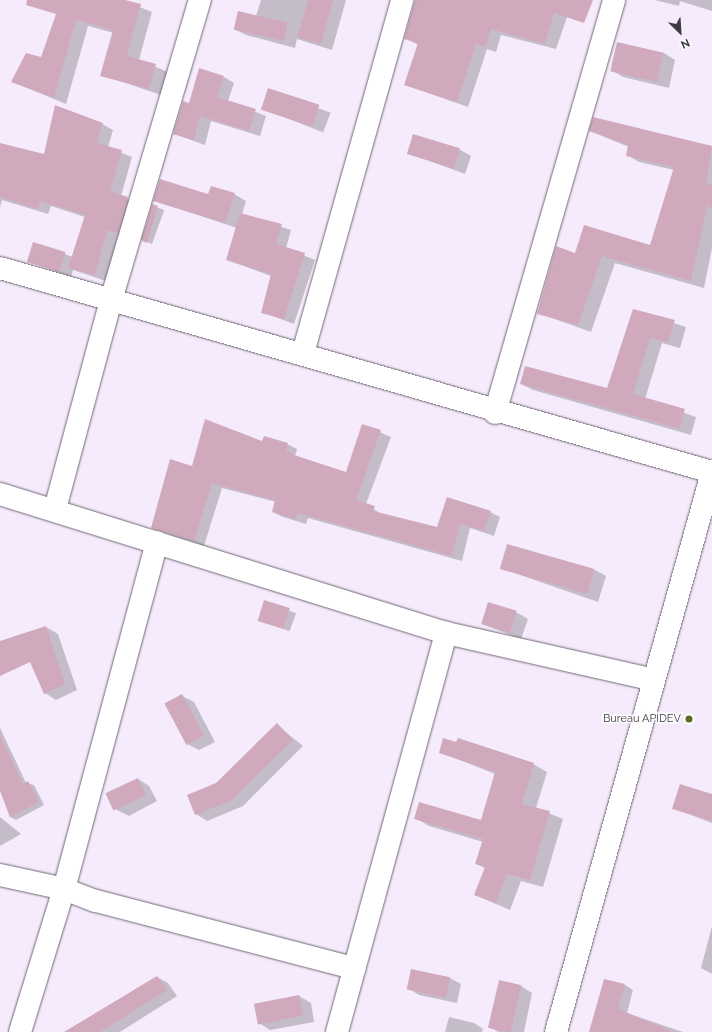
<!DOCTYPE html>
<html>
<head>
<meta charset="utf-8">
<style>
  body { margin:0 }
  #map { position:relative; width:712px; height:1032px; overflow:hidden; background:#f6ebfc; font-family:Raleway,sans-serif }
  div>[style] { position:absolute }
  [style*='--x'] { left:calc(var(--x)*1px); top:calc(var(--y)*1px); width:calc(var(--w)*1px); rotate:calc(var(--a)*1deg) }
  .shadow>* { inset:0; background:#0003; transform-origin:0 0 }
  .building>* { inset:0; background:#d0aabc; transform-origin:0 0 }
  .roads { filter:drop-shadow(0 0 1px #706775) drop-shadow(0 0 1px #706775) }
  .minor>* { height:22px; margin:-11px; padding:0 11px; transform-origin:11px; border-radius:11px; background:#fff }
  .dots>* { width:11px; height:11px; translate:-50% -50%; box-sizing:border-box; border:2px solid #fdfdfd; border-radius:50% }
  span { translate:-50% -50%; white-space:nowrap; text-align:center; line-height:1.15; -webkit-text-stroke:3px #fdfdfd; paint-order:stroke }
  .poi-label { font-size:11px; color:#3f3a41 }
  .right { translate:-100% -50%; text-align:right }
  .north { position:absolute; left:660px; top:12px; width:40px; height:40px; -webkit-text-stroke:3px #fdfdfd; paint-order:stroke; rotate:155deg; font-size:11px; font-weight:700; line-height:16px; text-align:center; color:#3f3a41 }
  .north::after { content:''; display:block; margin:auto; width:14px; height:18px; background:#3f3a41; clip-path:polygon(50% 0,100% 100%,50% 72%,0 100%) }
</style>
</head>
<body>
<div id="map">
  <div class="shadow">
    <i style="clip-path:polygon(62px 0,122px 0,152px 12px,139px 60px,168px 72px,161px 95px,102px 75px,114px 33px,88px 26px,66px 104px,13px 82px,42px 58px)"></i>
    <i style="clip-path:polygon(261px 0,346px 0,332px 50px,297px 39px,295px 48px,246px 35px,234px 29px,256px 16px)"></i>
    <i style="clip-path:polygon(416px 0,573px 0,556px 49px,501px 35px,496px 52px,487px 49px,468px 107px,405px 85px,418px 45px,405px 38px)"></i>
    <i style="clip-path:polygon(655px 0,712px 0,712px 11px,680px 1px,679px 6px)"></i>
    <i style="clip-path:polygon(664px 53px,675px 60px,669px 88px,623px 77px,611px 70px)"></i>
    <i style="clip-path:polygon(224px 77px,234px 83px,228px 101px,266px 116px,260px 136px,211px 121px,205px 145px,174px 134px)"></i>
    <i style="left:269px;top:89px;width:66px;height:21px;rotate:21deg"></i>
    <i style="clip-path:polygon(594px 118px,712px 147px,712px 248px,704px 288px,615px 263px,591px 332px,538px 313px,576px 254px,651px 246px,674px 170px,639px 162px,627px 155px,629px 147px,590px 131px)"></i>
    <i style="clip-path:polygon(102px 124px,113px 130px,108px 147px,132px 157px,121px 196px,139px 204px,128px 239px,118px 235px,106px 281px,73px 270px,71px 277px,28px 261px,34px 243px,73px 257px,85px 217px,51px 206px,48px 214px,2px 200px,0 207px,0 144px,45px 155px)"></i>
    <i style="clip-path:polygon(459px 149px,471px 156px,465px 174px,408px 153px)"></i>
    <i style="clip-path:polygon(234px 194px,246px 201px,242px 214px,291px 230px,286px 248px,315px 260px,294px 324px,262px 312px,271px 276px,227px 260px,237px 228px,155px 201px)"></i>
    <i style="left:153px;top:206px;width:12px;height:36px;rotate:20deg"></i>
    <i style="clip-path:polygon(634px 310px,686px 327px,680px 348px,662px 343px,645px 399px,696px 417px,691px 435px,533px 390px,521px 384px,608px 389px)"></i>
    <i style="clip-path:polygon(363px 425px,391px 437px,366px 504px,383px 515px,438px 528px,490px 512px,500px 517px,494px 536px,470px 528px,462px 561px,308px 518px,306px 524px,283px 517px,273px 512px,276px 502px,222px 488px,204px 546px,152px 528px,192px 467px,263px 442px,287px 444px,297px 449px,295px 456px,347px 473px)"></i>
    <i style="clip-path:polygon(508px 545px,595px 570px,606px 576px,598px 602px,500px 568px)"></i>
    <i style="left:265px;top:602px;width:33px;height:19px;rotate:20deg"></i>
    <i style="clip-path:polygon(516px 612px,528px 619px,521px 639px,482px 624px)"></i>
    <i style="clip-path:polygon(46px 627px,58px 634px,77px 690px,56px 700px,45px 693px)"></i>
    <i style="clip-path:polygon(182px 696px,194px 702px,215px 742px,199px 750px,187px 744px,166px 704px)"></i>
    <i style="clip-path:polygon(277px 725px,303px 746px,243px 806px,207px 821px,196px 814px)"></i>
    <i style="clip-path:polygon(0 728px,26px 783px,34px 785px,44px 805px,16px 820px,10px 817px,0 788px)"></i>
    <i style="clip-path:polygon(440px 752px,533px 764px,547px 772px,536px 808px,563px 819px,543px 887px,521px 881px,510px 910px,475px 895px,486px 869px,476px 863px,483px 842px,429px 826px,416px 818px,481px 821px,495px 774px)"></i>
    <i style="clip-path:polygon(138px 779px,149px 786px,157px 801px,129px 816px,117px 810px,107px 795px)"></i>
    <i style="clip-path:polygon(712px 795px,712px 823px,673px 808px)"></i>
    <i style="clip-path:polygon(0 817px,21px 834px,0 846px)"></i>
    <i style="clip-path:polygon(712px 926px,712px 974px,701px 968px)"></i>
    <i style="clip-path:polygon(157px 977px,168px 983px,177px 996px,120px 1032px,76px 1032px)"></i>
    <i style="clip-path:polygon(450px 978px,461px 984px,457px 1003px,419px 995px,408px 988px)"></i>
    <i style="clip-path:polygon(625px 985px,633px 990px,627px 1013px,683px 1032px,589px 1032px)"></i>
    <i style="clip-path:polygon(521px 986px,532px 993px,524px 1032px,498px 1032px,490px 1027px)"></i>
    <i style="clip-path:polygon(299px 996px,311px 1003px,314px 1022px,270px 1030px,259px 1023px)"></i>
    <i style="clip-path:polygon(449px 1017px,474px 1023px,483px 1029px,482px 1032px,445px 1032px)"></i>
  </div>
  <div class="building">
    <i style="clip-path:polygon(27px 0,125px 0,141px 4px,127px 56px,156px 64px,149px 89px,100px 76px,113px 30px,76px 20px,54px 98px,11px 82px,26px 53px,41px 57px,56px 14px,26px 5px)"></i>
    <i style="clip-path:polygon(308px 0,333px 0,321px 44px,297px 37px)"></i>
    <i style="clip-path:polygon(415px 0,593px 0,584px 23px,554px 13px,545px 44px,491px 29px,485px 47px,476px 44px,457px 102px,404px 85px,418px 43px,404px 39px)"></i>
    <i style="left:238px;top:11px;width:51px;height:19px;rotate:13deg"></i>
    <i style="left:617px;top:42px;width:48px;height:30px;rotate:13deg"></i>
    <i style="clip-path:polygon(199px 68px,224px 76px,217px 97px,256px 109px,249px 131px,200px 116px,194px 140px,173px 134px,183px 101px,189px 103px)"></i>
    <i style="left:268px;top:88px;width:54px;height:23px;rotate:18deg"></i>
    <i style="clip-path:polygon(55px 105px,103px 123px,97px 143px,122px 150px,110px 191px,128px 197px,118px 233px,107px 230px,95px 275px,68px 268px,85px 215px,40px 201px,38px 209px,0 197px,0 143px,44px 154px)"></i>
    <i style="clip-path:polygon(593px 117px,712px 146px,706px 184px,712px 185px,712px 208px,707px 206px,691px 281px,602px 256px,578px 325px,537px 314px,556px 246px,575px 253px,584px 225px,650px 245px,674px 167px,626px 156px,628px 145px,589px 131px)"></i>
    <i style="left:413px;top:134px;width:49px;height:21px;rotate:17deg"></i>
    <i style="clip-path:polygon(160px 179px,208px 194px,211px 186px,235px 193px,225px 223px,153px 201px)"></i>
    <i style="clip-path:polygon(152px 204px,158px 206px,147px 243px,142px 241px)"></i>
    <i style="clip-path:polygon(240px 213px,282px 224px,276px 244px,305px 253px,284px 319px,261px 313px,271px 274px,226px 260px)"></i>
    <i style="left:33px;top:242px;width:34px;height:21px;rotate:17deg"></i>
    <i style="clip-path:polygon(633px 309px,675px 320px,668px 342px,650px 338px,633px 394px,685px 409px,680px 429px,520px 384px,525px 366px,607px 388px)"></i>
    <i style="clip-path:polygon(205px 419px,262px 441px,264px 436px,288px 443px,286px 450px,294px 455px,346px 472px,362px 424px,381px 430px,356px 500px,375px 506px,373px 511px,437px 527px,447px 497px,491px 511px,484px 531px,460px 524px,452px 556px,298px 513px,296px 519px,272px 512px,275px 500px,212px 483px,194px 541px,151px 528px,170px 459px,192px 466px)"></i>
    <i style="left:507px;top:544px;width:91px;height:26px;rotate:16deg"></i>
    <i style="left:264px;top:600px;width:27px;height:22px;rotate:17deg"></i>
    <i style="left:488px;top:602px;width:30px;height:23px;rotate:17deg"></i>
    <i style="clip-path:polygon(46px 626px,65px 684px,44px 694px,30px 662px,0 676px,0 641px)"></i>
    <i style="left:182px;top:694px;width:47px;height:20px;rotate:62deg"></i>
    <i style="clip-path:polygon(277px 723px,293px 740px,232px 800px,195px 815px,187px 795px,216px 783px)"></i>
    <i style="clip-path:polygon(0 735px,23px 784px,28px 781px,39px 802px,10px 817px,0 791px)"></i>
    <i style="clip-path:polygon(443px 738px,456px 742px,458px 738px,534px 763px,522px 804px,550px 811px,530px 880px,507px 874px,496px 903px,474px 895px,485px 867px,475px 864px,483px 839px,414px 819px,419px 802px,481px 820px,495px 772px,439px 753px)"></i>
    <i style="left:138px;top:778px;width:19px;height:36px;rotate:65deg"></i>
    <i style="clip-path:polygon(680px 784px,712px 794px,712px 821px,672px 809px)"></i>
    <i style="left:411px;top:969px;width:40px;height:21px;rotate:12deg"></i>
    <i style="clip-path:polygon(157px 976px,167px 990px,100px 1032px,64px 1032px)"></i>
    <i style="clip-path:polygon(604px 979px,625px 984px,618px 1009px,673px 1032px,589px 1032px)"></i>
    <i style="left:499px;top:980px;width:23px;height:49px;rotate:13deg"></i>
    <i style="left:299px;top:995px;width:21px;height:46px;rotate:79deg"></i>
  </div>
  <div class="roads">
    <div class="minor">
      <i style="--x:0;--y:268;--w:741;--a:15.99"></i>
      <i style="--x:303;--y:353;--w:367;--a:-74.3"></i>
      <i style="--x:495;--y:413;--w:430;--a:-73.9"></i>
      <i style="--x:0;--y:494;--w:467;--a:17.3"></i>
      <i style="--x:446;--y:633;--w:213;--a:12.7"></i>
      <i style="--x:55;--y:509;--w:216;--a:-75"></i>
      <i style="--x:111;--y:300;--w:313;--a:-73.5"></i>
      <i style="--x:0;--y:875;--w:66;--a:12.3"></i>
      <i style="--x:64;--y:889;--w:34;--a:21"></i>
      <i style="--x:96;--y:901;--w:267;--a:14.6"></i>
      <i style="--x:20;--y:1032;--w:150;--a:-72.9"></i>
      <i style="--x:64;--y:889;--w:359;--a:-75"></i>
      <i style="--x:337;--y:1032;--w:414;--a:-74.7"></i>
      <i style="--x:556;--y:1032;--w:580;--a:-74.41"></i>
    </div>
  </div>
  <div class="dots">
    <i style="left:689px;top:719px;background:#556d1d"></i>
  </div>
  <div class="poi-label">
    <span class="right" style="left:681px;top:719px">Bureau APIDEV</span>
  </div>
  <div class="north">N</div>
</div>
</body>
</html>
